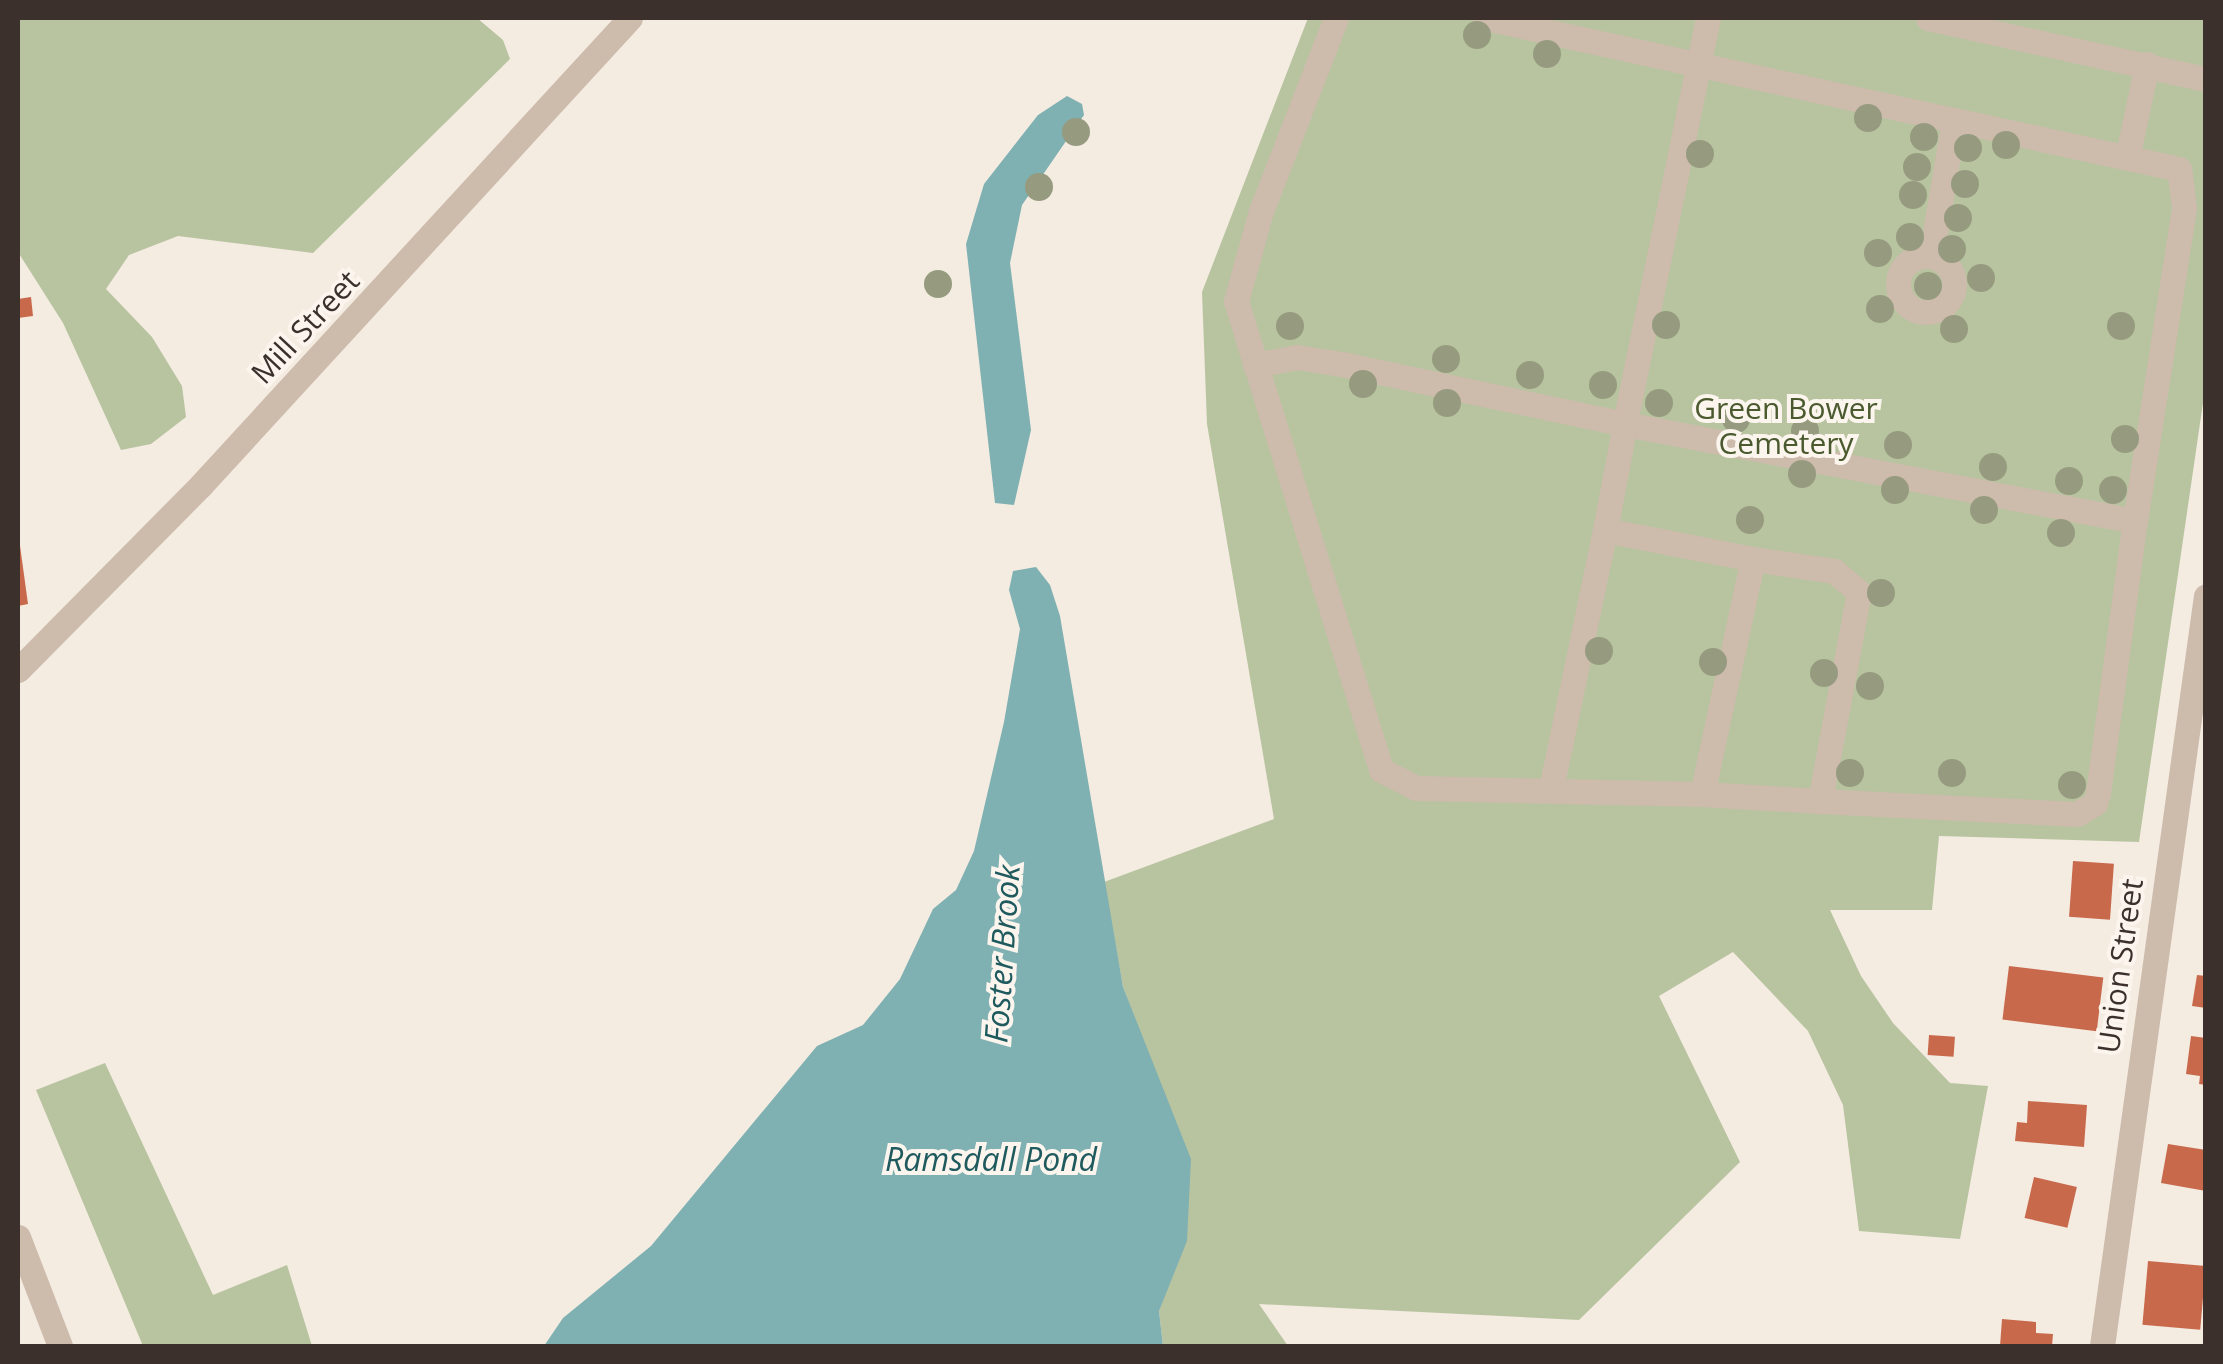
<!DOCTYPE html>
<html>
<head>
<meta charset="utf-8">
<style>
  body { margin:0 }
  #map { position:relative; width:2223px; height:1364px; overflow:hidden; background:#f4ebe1; font-family:"Open Sans",sans-serif }
  div>[style] { position:absolute }
  [style*='--x'] { left:calc(var(--x)*1px); top:calc(var(--y)*1px); width:calc(var(--w)*1px); rotate:calc(var(--a)*1deg) }
  .green>* { inset:0; background:#b8c4a0 }
  .water>* { inset:0; background:#7fb0b2 }
  .building>* { inset:0; background:#c8694b; transform-origin:0 0 }
  .minor>* { height:25px; margin:-12.5px; padding:0 12.5px; transform-origin:12.5px; border-radius:12.5px; background:#cdbbac }
  .minor>.ring { margin:-12.5px; padding:0; box-sizing:content-box; background:none; border:25px solid #cdbbac; border-radius:50% }
  .trees>* { width:28px; height:28px; margin:-14px; border-radius:50%; background:#969b7f }
  span { translate:-50% -50%; white-space:nowrap; text-align:center; line-height:1.15; -webkit-text-stroke:8px #fbf5ee; paint-order:stroke }
  .street-label { font-size:30px; color:#3b302b }
  .park-label { font-size:30px; color:#4a5a2e }
  .water-label { font-size:32px; color:#1f5a5e; font-style:italic }
  .frame { position:absolute; inset:0; border:20px solid #3b302b; pointer-events:none }
</style>
</head>
<body>
<div id="map">
  <div class="green">
    <i style="clip-path:polygon(18px 18px,477px 18px,503px 40px,510px 59px,313px 253px,178px 236px,129px 255px,106px 289px,152px 337px,182px 386px,186px 417px,151px 444px,121px 450px,63px 323px,18px 252px)"></i>
    <i style="clip-path:polygon(1308px 18px,2205px 18px,2205px 389px,2139px 842px,1939px 836px,1932px 910px,1830px 910px,1861px 976px,1893px 1023px,1950px 1083px,1988px 1086px,1960px 1239px,1859px 1231px,1843px 1105px,1808px 1031px,1733px 952px,1659px 996px,1740px 1162px,1579px 1320px,1259px 1304px,1288px 1346px,1163px 1346px,1159px 1311px,1168px 1281px,1154px 1071px,1123px 987px,1104px 882px,1274px 819px,1207px 424px,1202px 292px)"></i>
    <i style="clip-path:polygon(105px 1063px,213px 1295px,287px 1265px,312px 1346px,143px 1346px,36px 1090px)"></i>
  </div>
  <div class="water">
    <i style="clip-path:polygon(1067px 96px,1082px 104px,1084px 115px,1022px 205px,1010px 263px,1031px 430px,1014px 505px,995px 503px,966px 244px,984px 184px,1038px 115px)"></i>
    <i style="clip-path:polygon(1036px 567px,1050px 585px,1060px 616px,1123px 987px,1191px 1159px,1187px 1241px,1159px 1311px,1163px 1346px,544px 1346px,563px 1318px,651px 1246px,817px 1046px,863px 1025px,900px 979px,933px 909px,956px 890px,974px 851px,1004px 722px,1020px 629px,1009px 590px,1013px 571px)"></i>
  </div>
  <div class="building">
    <i style="clip-path:polygon(31px 297px,33px 316px,18px 318px,18px 299px)"></i>
    <i style="clip-path:polygon(18px 531px,28px 604px,18px 606px)"></i>
    <i style="left:2073px;top:861px;width:41px;height:56px;rotate:4deg"></i>
    <i style="left:2009px;top:966px;width:95px;height:54px;rotate:7deg"></i>
    <i style="clip-path:polygon(2197px 975px,2206px 976px,2206px 1008px,2192px 1006px)"></i>
    <i style="left:1929px;top:1035px;width:26px;height:20px;rotate:4deg"></i>
    <i style="clip-path:polygon(2191px 1036px,2206px 1038px,2206px 1085px,2199px 1084px,2200px 1076px,2186px 1074px)"></i>
    <i style="clip-path:polygon(2028px 1101px,2087px 1105px,2084px 1147px,2015px 1141px,2017px 1122px,2027px 1123px)"></i>
    <i style="clip-path:polygon(2168px 1144px,2206px 1150px,2206px 1191px,2161px 1183px)"></i>
    <i style="left:2034px;top:1177px;width:44px;height:42px;rotate:13deg"></i>
    <i style="left:2148px;top:1261px;width:58px;height:64px;rotate:5deg"></i>
    <i style="clip-path:polygon(2002px 1319px,2036px 1322px,2036px 1333px,2053px 1334px,2052px 1346px,2000px 1346px)"></i>
  </div>
  <div class="minor">
    <i style="--x:1336;--y:18;--w:207;--a:111.2"></i>
    <i style="--x:1261;--y:211;--w:93;--a:105.5"></i>
    <i style="--x:1236;--y:301;--w:491;--a:72.8"></i>
    <i style="--x:1381;--y:770;--w:39;--a:27"></i>
    <i style="--x:1416;--y:788;--w:286;--a:1.2"></i>
    <i style="--x:1702;--y:794;--w:240;--a:-77.8"></i>
    <i style="--x:1753;--y:559;--w:151;--a:-168.9"></i>
    <i style="--x:1605;--y:530;--w:264;--a:101.8"></i>
    <i style="--x:1485;--y:18;--w:480;--a:12.3"></i>
    <i style="--x:1954;--y:120;--w:138;--a:99.6"></i>
    <i style="--x:1708;--y:18;--w:414;--a:101.6"></i>
    <i style="--x:1625;--y:424;--w:519;--a:10.77"></i>
    <i style="--x:2135;--y:521;--w:317;--a:-81.1"></i>
    <i style="--x:2184;--y:208;--w:39;--a:-97"></i>
    <i style="--x:2179;--y:169;--w:230;--a:-167.7"></i>
    <i style="--x:1928;--y:18;--w:285;--a:12.4"></i>
    <i style="--x:2128;--y:154;--w:92;--a:-78.1"></i>
    <i class="ring" style="left:1898px;top:256px;width:31px;height:31px"></i>
    <i style="--x:1255;--y:365;--w:43;--a:-10.8"></i>
    <i style="--x:1297;--y:357;--w:46;--a:8.8"></i>
    <i style="--x:1342;--y:364;--w:289;--a:12"></i>
    <i style="--x:1625;--y:424;--w:108;--a:100.7"></i>
    <i style="--x:1753;--y:559;--w:82;--a:8.4"></i>
    <i style="--x:1834;--y:571;--w:33;--a:40"></i>
    <i style="--x:1859;--y:592;--w:213;--a:100.6"></i>
    <i style="--x:1820;--y:801;--w:257;--a:2.9"></i>
    <i style="--x:2077;--y:814;--w:21;--a:-31"></i>
    <i style="--x:2095;--y:803;--w:10;--a:-73"></i>
    <i style="--x:2098;--y:793;--w:275;--a:-82.3"></i>
    <i style="--x:18;--y:670;--w:260;--a:-45.3"></i>
    <i style="--x:201;--y:485;--w:634;--a:-47.43"></i>
    <i style="--x:1702;--y:794;--w:118;--a:3.4"></i>
    <i style="--x:18;--y:1237;--w:117;--a:68.9"></i>
    <i style="--x:2102;--y:1346;--w:757;--a:-82.11"></i>
  </div>
  <div class="trees">
    <i style="left:1477px;top:35px"></i>
    <i style="left:1547px;top:54px"></i>
    <i style="left:1868px;top:118px"></i>
    <i style="left:1076px;top:132px"></i>
    <i style="left:1924px;top:137px"></i>
    <i style="left:2006px;top:145px"></i>
    <i style="left:1968px;top:148px"></i>
    <i style="left:1700px;top:154px"></i>
    <i style="left:1917px;top:167px"></i>
    <i style="left:1965px;top:184px"></i>
    <i style="left:1039px;top:187px"></i>
    <i style="left:1913px;top:195px"></i>
    <i style="left:1958px;top:218px"></i>
    <i style="left:1910px;top:237px"></i>
    <i style="left:1952px;top:249px"></i>
    <i style="left:1878px;top:253px"></i>
    <i style="left:1981px;top:278px"></i>
    <i style="left:938px;top:284px"></i>
    <i style="left:1928px;top:286px"></i>
    <i style="left:1880px;top:309px"></i>
    <i style="left:1666px;top:325px"></i>
    <i style="left:1290px;top:326px"></i>
    <i style="left:2121px;top:326px"></i>
    <i style="left:1954px;top:329px"></i>
    <i style="left:1446px;top:359px"></i>
    <i style="left:1530px;top:375px"></i>
    <i style="left:1363px;top:384px"></i>
    <i style="left:1603px;top:385px"></i>
    <i style="left:1447px;top:403px"></i>
    <i style="left:1659px;top:403px"></i>
    <i style="left:1736px;top:419px"></i>
    <i style="left:1805px;top:431px"></i>
    <i style="left:2125px;top:439px"></i>
    <i style="left:1898px;top:445px"></i>
    <i style="left:1993px;top:467px"></i>
    <i style="left:1802px;top:474px"></i>
    <i style="left:2069px;top:481px"></i>
    <i style="left:1895px;top:490px"></i>
    <i style="left:2113px;top:490px"></i>
    <i style="left:1984px;top:510px"></i>
    <i style="left:1750px;top:520px"></i>
    <i style="left:2061px;top:533px"></i>
    <i style="left:1881px;top:593px"></i>
    <i style="left:1599px;top:651px"></i>
    <i style="left:1713px;top:662px"></i>
    <i style="left:1824px;top:673px"></i>
    <i style="left:1870px;top:686px"></i>
    <i style="left:1850px;top:773px"></i>
    <i style="left:1952px;top:773px"></i>
    <i style="left:2072px;top:785px"></i>
  </div>
  <div class="street-label">
    <span style="left:305px;top:327px;rotate:-47deg">Mill Street</span>
    <span style="left:2120px;top:966px;rotate:-82deg">Union Street</span>
  </div>
  <div class="park-label">
    <span style="left:1786px;top:425px">Green Bower<br>Cemetery</span>
  </div>
  <div class="water-label">
    <span style="left:1002px;top:954px;rotate:-86deg">Foster Brook</span>
    <span style="left:991px;top:1159px">Ramsdall Pond</span>
  </div>
  <div class="frame"></div>
</div>
</body>
</html>
